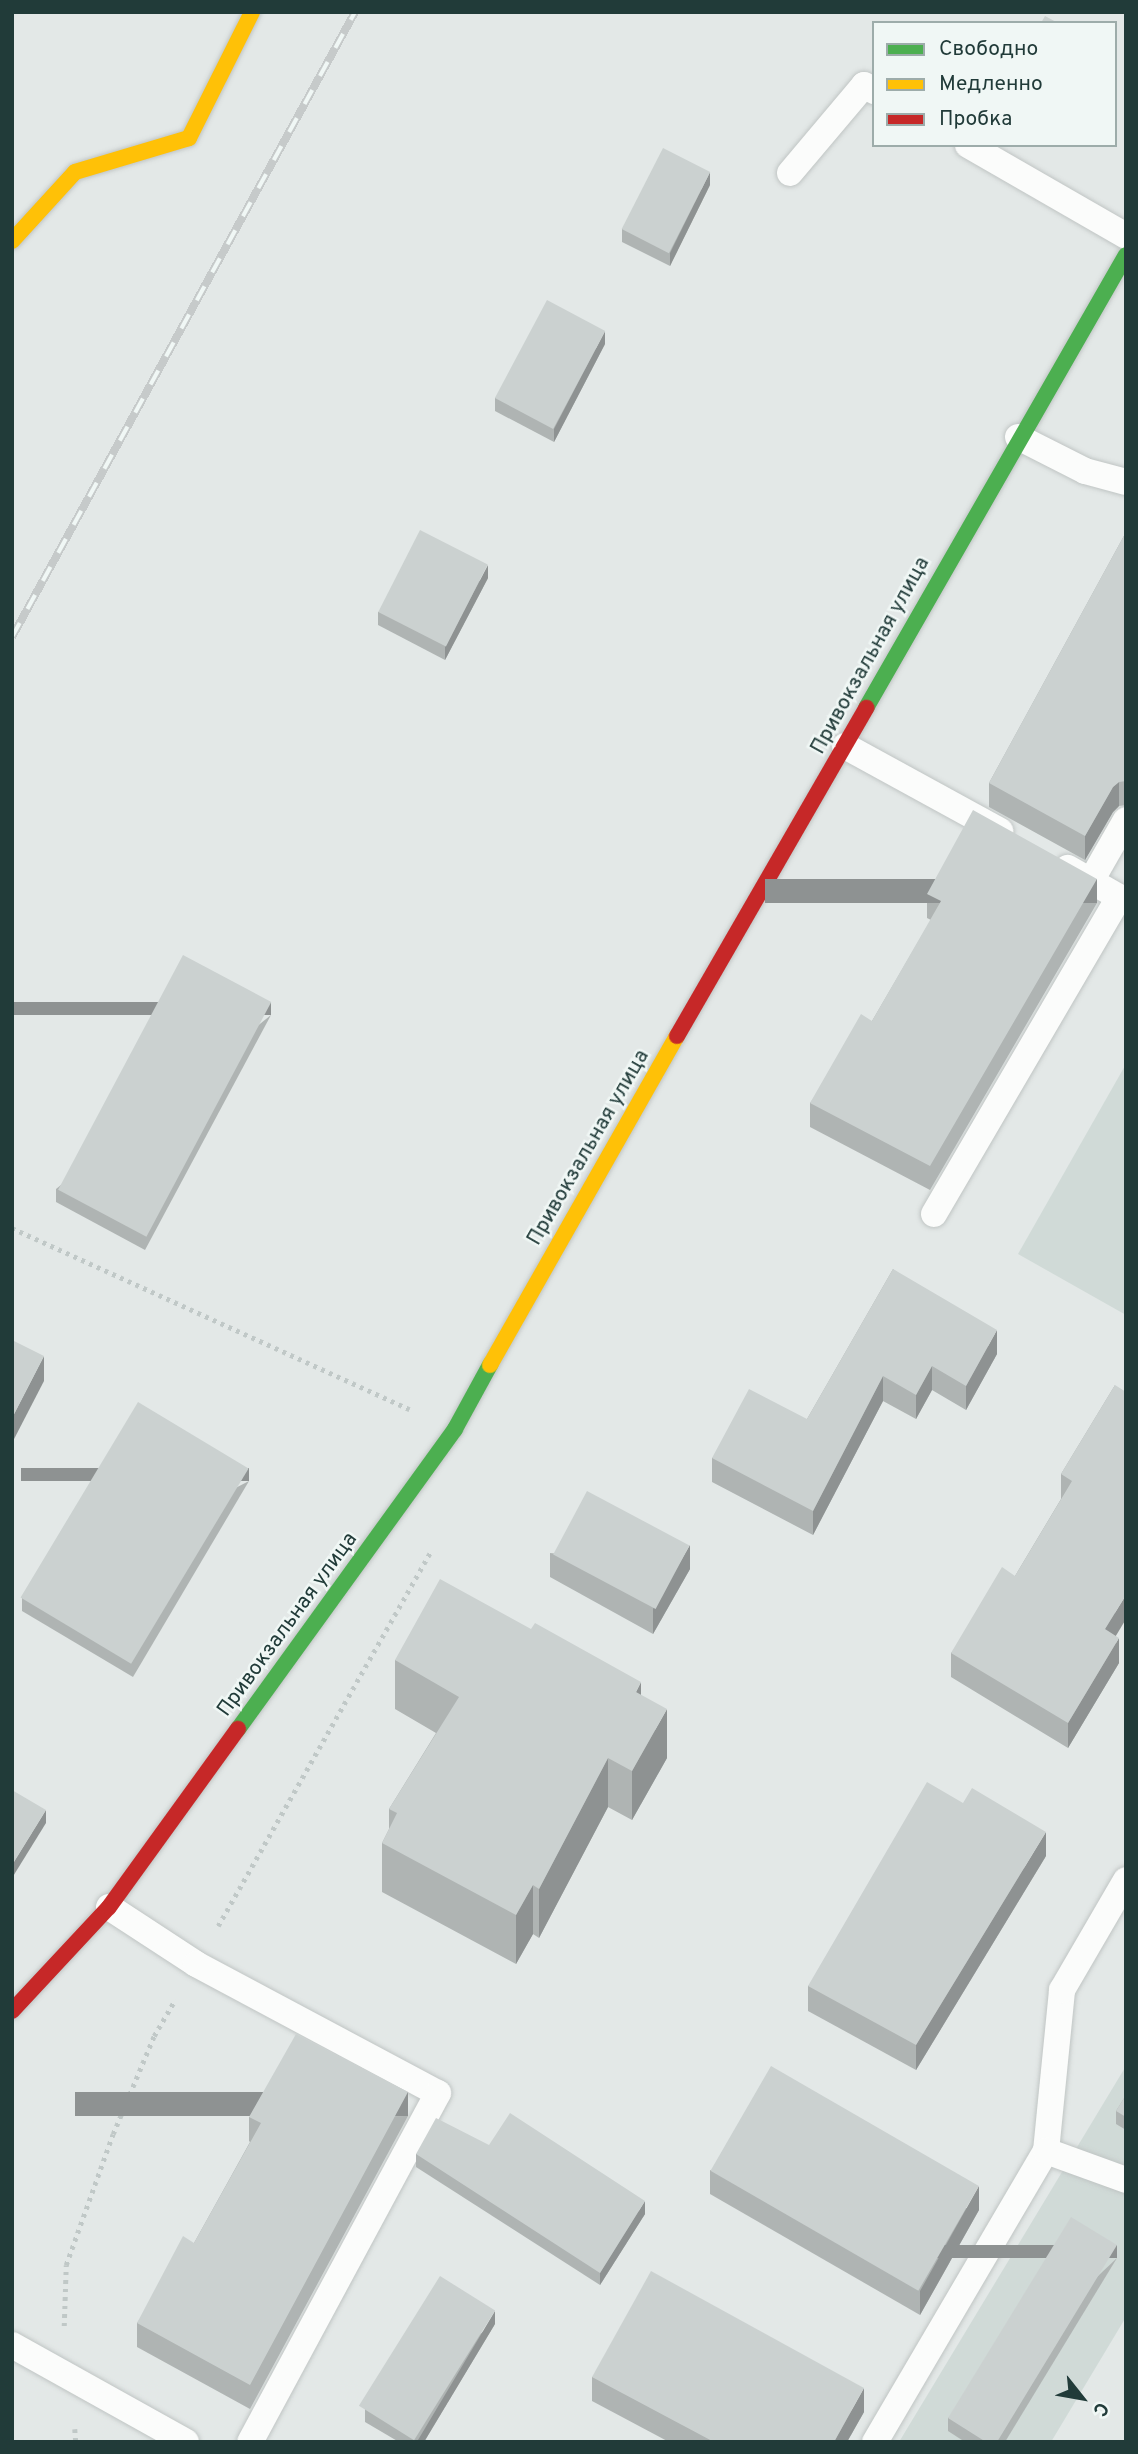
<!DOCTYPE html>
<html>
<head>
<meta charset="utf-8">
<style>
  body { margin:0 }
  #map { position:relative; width:1138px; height:2454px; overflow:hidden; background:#e3e8e7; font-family:Overpass,sans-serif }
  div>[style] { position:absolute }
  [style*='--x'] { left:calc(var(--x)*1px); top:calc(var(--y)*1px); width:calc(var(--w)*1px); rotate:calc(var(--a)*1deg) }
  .built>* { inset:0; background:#d0dad7 }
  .path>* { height:4.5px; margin-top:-2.25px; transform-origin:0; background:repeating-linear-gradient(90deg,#c0c8c7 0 3.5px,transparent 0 8.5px) }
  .roads { filter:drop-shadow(0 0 2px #c0c5c4) drop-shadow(0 0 2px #c0c5c4) }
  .lane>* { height:26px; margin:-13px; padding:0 13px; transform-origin:13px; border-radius:13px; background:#fbfcfb }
  .fast>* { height:16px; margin:-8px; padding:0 8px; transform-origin:8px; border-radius:8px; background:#4caf50 }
  .slow>* { height:16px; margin:-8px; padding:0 8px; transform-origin:8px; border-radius:8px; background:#ffc107 }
  .jam>* { height:16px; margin:-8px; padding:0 8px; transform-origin:8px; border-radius:8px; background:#c62828 }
  .rail>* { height:8px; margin-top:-4px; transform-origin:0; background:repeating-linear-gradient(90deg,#f0f7f5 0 16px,#c6caca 0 32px); box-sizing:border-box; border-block:2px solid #c6caca }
  .wall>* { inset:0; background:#afb4b3 }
  .shaded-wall>* { inset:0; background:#8e9292; transform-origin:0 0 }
  .building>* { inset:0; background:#cbd1d0; transform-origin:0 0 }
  span { translate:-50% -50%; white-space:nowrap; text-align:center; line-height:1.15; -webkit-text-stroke:5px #f0f7f5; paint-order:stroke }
  .street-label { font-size:21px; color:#213b39 }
  .frame { position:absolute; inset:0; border:14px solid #213b39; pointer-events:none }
  .legend { position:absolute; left:872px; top:21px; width:245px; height:126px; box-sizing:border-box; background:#f0f7f5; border:2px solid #9dacaa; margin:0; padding:9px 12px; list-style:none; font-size:21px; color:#213b39 }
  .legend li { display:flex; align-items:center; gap:14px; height:35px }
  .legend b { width:35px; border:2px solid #9dacaa }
  .north { position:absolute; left:1047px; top:2363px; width:70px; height:70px; -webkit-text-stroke:5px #f0f7f5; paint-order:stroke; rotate:121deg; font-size:19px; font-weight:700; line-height:28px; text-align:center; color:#213b39 }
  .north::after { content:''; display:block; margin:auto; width:24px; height:32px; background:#213b39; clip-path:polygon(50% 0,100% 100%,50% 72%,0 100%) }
</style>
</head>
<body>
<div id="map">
  <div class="built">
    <i style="clip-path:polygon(1126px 1064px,1126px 1315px,1018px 1254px)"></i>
    <i style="clip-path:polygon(1126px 2066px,1126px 2317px,1051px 2442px,899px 2442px)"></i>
  </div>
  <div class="path">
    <i style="--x:12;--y:1228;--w:437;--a:24.5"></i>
    <i style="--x:218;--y:1926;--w:429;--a:-60.4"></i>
    <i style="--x:64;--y:2326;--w:61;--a:-88.1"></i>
    <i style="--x:66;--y:2265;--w:139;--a:-70.3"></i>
    <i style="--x:113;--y:2134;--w:106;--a:-67.3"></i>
    <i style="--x:154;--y:2036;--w:42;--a:-59.7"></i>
    <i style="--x:75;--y:2429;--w:13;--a:86"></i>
  </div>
  <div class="roads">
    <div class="lane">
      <i style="--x:968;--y:145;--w:182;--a:29.9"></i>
      <i style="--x:790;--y:173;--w:115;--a:-49.9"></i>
      <i style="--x:864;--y:85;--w:12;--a:31"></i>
      <i style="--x:1018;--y:437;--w:75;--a:26.9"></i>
      <i style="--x:1085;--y:471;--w:42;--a:15"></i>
      <i style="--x:845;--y:746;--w:177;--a:28.7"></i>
      <i style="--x:1091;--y:881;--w:70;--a:-60.2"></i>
      <i style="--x:934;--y:1214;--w:367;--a:-59.7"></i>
      <i style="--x:1119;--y:897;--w:59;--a:-150.4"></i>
      <i style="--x:109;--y:1907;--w:104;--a:33.2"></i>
      <i style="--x:196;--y:1964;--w:274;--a:28.1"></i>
      <i style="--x:438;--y:2093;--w:396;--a:118.3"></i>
      <i style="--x:1046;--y:2151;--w:162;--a:-84.3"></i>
      <i style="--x:1062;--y:1990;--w:127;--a:-59.8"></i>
      <i style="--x:12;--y:2345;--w:199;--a:29.1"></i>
      <i style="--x:875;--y:2442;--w:338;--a:-59.6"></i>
      <i style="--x:1046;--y:2151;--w:85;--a:19.9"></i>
    </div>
    <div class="fast">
      <i style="--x:866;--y:708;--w:522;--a:-60.15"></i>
      <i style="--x:238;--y:1729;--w:370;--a:-54.1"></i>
      <i style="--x:455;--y:1429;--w:73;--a:-61.3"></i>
    </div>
    <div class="slow">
      <i style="--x:12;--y:241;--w:93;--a:-47.6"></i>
      <i style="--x:75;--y:172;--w:119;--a:-16.6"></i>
      <i style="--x:189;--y:138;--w:141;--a:-63.4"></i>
      <i style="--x:490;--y:1365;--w:378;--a:-60.4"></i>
    </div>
    <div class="jam">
      <i style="--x:677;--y:1036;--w:379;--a:-60"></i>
      <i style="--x:12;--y:2011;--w:142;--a:-47"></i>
      <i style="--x:109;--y:1907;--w:220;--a:-54.1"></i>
    </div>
  </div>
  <div class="rail">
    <i style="--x:12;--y:637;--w:713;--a:-61.24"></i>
  </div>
  <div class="wall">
    <i style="clip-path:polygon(710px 185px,670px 266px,622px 242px,622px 229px)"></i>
    <i style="clip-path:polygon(605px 344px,554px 442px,495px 411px,495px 398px)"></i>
    <i style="clip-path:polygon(1126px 532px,1126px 805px,1119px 806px,1113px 812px,1085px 860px,989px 807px,989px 783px)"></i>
    <i style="clip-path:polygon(488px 578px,445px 660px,378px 625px,378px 612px)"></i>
    <i style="clip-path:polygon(927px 894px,1097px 903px,930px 1190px,810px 1127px,810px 1103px,872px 1021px,931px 920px,927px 918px)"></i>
    <i style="clip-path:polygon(271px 1015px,145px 1250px,56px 1202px,56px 1189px)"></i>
    <i style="clip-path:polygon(893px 1269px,997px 1354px,966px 1410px,932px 1390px,916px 1419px,883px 1401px,813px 1535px,712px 1482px,712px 1458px,807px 1419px)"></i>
    <i style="clip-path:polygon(1115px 1385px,1115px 1636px,1119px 1663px,1068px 1748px,951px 1677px,951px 1653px,1015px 1576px,1061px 1499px,1061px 1474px)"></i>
    <i style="clip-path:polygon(249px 1481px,133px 1677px,22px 1611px,22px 1598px)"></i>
    <i style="clip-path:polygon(550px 1553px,690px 1569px,653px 1634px,550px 1577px)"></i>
    <i style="clip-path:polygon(395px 1660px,641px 1695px,667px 1758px,632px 1820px,608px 1807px,539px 1938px,533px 1934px,516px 1964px,382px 1892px,382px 1843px,389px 1829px,389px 1809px,436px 1733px,395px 1709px)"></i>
    <i style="clip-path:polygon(1046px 1856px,916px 2070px,808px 2011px,808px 1986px)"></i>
    <i style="clip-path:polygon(1126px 2095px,1126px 2130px,1116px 2124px,1116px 2111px)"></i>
    <i style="clip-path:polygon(408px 2116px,250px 2409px,137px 2347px,137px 2323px,194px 2243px,250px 2142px,249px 2141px,249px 2117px)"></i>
    <i style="clip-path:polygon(489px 2145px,645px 2214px,600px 2285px,416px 2167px,416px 2154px)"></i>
    <i style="clip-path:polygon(710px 2170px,979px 2210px,920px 2315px,710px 2194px)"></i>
    <i style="clip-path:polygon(1117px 2258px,1005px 2442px,965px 2442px,948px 2431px,948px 2418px)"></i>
    <i style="clip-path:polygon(495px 2324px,424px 2442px,399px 2442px,365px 2422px,365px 2409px)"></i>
    <i style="clip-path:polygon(592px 2377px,864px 2412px,847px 2442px,669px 2442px,592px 2401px)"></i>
  </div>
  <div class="shaded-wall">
    <i style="clip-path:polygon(710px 172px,710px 185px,670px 266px,670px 253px)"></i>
    <i style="clip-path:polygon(605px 331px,605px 344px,554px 442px,554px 429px)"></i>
    <i style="clip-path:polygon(488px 565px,488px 578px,445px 660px,445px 647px)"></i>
    <i style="clip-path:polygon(1119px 782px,1119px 806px,1113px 812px,1085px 860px,1085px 836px,1113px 787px)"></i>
    <i style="left:1097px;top:879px;width:24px;height:332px;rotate:90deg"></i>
    <i style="left:271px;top:1002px;width:13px;height:267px;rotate:90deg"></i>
    <i style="clip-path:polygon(997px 1330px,997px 1354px,966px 1410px,966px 1386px)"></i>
    <i style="clip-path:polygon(44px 1356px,44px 1381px,12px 1443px,12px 1418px)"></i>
    <i style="clip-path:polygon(932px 1366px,932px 1390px,916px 1419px,916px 1395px)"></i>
    <i style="clip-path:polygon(883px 1376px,883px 1401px,813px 1535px,813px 1511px)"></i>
    <i style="left:249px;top:1468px;width:13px;height:228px;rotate:90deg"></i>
    <i style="clip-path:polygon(690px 1545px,690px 1569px,653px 1634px,653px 1609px)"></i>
    <i style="clip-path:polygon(1126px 1595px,1126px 1619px,1105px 1654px,1105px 1629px)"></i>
    <i style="clip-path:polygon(1119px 1638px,1119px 1663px,1068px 1748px,1068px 1723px)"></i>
    <i style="clip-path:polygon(641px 1682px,641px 1731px,636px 1692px)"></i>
    <i style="clip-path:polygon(667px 1709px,667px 1758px,632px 1820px,632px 1771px)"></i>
    <i style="clip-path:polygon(608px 1758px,608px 1807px,539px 1938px,539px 1889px)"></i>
    <i style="clip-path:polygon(46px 1810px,46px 1823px,12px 1878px,12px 1865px)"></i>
    <i style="clip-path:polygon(1046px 1832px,1046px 1856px,916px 2070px,916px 2045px)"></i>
    <i style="clip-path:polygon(533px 1885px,533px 1934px,516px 1964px,516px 1915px)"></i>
    <i style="left:408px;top:2092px;width:24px;height:333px;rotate:90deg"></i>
    <i style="clip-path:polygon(979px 2186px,979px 2210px,920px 2315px,920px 2291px)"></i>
    <i style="clip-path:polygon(645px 2201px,645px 2214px,600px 2285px,600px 2273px)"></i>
    <i style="left:1117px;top:2245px;width:13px;height:231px;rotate:90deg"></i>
    <i style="clip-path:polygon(495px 2311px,495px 2324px,424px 2442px,418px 2442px,418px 2440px)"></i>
    <i style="clip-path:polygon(864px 2388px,864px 2412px,847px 2442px,834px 2442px)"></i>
  </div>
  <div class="building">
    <i style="clip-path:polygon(1045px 16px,1058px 23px,1041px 23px)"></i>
    <i style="left:663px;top:148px;width:53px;height:91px;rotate:27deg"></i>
    <i style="left:547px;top:300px;width:66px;height:111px;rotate:28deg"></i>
    <i style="left:420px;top:530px;width:76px;height:92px;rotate:27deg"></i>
    <i style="clip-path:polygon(1126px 532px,1126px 781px,1119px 782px,1113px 787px,1085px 836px,989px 783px)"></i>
    <i style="clip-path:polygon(973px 810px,1097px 879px,930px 1166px,810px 1103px,861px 1014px,872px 1021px,941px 901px,927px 894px)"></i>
    <i style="left:183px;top:955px;width:100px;height:266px;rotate:28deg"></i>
    <i style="clip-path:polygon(893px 1269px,997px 1330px,966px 1386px,932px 1366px,916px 1395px,883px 1376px,813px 1511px,712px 1458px,749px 1389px,807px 1419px)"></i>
    <i style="clip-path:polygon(12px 1340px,44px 1356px,12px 1418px)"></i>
    <i style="clip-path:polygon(1115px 1385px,1126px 1392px,1126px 1595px,1105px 1629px,1119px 1638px,1068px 1723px,951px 1653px,1002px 1567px,1015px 1576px,1072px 1481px,1061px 1474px)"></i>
    <i style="left:138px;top:1402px;width:129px;height:228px;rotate:31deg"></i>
    <i style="left:587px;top:1491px;width:116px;height:72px;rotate:28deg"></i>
    <i style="clip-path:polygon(440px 1579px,531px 1629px,535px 1623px,641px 1682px,636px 1692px,667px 1709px,632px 1771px,608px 1758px,539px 1889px,533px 1885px,516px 1915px,382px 1843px,397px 1813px,389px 1809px,459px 1697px,395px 1660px)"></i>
    <i style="clip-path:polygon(927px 1782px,963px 1803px,972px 1788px,1046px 1832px,916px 2045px,808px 1986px)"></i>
    <i style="clip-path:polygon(12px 1790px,46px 1810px,12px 1865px)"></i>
    <i style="clip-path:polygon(296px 2034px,408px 2092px,250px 2385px,137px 2323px,183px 2236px,194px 2243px,261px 2123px,249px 2117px)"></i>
    <i style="left:771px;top:2066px;width:240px;height:121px;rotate:30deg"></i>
    <i style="clip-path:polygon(1126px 2095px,1126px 2117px,1116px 2111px)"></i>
    <i style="clip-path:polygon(510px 2113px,645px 2201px,600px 2273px,416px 2154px,436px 2118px,489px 2145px)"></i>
    <i style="clip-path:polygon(1071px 2217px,1117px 2245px,997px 2442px,986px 2442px,948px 2418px)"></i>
    <i style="clip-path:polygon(651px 2271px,864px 2388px,834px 2442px,714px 2442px,592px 2377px)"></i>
    <i style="left:440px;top:2276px;width:65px;height:153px;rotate:32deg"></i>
  </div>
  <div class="street-label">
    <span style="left:871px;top:656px;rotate:-61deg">Привокзальная улица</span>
    <span style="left:589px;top:1148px;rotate:-60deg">Привокзальная улица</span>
    <span style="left:288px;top:1625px;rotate:-54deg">Привокзальная улица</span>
  </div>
  <div class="frame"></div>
  <ul class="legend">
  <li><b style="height:9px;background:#4caf50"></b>Свободно</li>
  <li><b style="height:9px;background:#ffc107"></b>Медленно</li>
  <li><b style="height:9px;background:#c62828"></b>Пробка</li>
  </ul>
  <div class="north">С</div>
</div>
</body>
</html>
